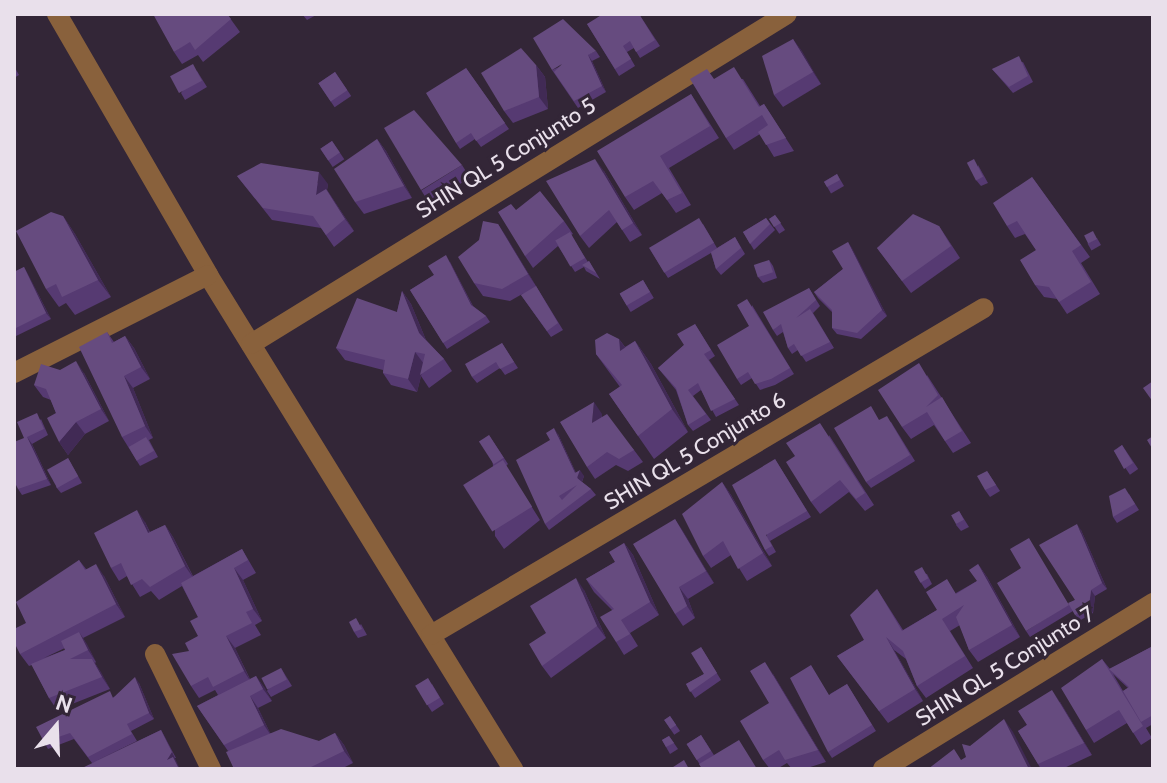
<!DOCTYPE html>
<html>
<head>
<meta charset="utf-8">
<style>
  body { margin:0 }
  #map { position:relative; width:1167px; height:783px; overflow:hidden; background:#332637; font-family:Cabin,sans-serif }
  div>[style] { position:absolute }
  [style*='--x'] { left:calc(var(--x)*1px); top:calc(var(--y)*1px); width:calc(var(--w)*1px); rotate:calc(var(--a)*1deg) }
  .minor>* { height:20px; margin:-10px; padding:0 10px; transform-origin:10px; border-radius:10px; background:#89613c }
  .wall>* { inset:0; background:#563a72; transform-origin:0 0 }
  .shaded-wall>* { inset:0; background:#412a55 }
  .building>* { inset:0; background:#664b7f; transform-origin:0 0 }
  span { translate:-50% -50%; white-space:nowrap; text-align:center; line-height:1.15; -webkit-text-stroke:6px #332637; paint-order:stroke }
  .street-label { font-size:22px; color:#e9e0eb }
  .frame { position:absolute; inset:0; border:16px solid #e9e0eb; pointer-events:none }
  .north { position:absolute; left:16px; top:687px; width:80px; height:80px; -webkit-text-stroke:6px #332637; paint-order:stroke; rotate:19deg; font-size:22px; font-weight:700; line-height:32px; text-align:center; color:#e9e0eb }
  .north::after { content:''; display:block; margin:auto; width:28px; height:36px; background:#e9e0eb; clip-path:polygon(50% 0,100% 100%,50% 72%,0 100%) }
</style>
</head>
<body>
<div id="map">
  <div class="minor">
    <i style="--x:57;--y:14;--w:302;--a:59.9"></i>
    <i style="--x:208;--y:275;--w:581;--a:58.31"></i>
    <i style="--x:251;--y:344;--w:629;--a:-31.62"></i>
    <i style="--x:14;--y:373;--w:217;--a:-26.8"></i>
    <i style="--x:431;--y:635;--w:642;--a:-30.6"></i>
    <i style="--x:155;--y:654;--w:128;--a:64"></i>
    <i style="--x:883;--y:769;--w:317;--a:-31.6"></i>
  </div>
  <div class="wall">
    <i style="clip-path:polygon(227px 14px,240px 32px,203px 62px,198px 55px,182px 64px,174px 52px)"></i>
    <i style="clip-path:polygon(302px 14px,318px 14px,307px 20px)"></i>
    <i style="clip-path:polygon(639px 14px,660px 46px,640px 58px,634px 48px,627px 52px,635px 66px,619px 76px,587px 24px)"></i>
    <i style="clip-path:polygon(793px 39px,821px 84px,783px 107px,774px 95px)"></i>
    <i style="clip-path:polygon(596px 51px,600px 57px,592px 61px,606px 92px,578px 108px,552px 70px)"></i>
    <i style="clip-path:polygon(1023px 62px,1033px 82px,1013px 93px,992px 69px)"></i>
    <i style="clip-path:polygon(536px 65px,545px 77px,548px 109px,513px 123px,504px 111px)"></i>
    <i style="clip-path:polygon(14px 66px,19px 75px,14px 78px)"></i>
    <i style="clip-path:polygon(466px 68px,509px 129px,481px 147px,475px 139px,460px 149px,456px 143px)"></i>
    <i style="clip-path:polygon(197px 71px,207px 87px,185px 100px,181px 93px)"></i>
    <i style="left:335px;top:72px;width:29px;height:20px;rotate:56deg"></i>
    <i style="clip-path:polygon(715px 79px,743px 79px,760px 106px,764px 104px,794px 151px,774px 157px,760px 134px,734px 150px,726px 138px)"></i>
    <i style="clip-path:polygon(691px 94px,719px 138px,669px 168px,691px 205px,676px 213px,662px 193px,634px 210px,625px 197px)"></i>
    <i style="clip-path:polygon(377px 139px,386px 151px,412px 198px,364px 214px,355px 202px)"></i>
    <i style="left:332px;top:141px;width:22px;height:14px;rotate:56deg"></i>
    <i style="left:462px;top:165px;width:15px;height:48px;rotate:58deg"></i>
    <i style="clip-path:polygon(978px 165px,988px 183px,981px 186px,976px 180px)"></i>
    <i style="clip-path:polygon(604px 171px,642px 235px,630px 242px,617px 222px,589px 248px,580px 236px)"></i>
    <i style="left:837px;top:174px;width:14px;height:15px;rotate:60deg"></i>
    <i style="clip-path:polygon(237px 176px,328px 184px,327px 190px,354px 231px,334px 247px,321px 228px,272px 220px)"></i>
    <i style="clip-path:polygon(1032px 177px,1090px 257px,1081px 263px,1100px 294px,1067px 314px,1057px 299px,1044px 297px,1035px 285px,1036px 250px,1025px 234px,1015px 238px,1007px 226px)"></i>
    <i style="clip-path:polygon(516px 210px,564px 221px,573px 234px,571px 235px,588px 262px,589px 261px,600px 279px,586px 271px,584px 267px,575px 272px,558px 246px,533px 268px,525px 256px)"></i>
    <i style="left:775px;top:215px;width:18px;height:7px;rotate:56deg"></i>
    <i style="clip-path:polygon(63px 216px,75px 234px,111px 297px,75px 315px,66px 303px,59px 307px,46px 289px)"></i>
    <i style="clip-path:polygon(766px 218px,775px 230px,754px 250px,743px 232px)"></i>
    <i style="clip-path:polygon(498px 224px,563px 330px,551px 337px,521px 295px,524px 293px,510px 301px,483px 296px,474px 283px,479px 240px)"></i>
    <i style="clip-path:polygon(703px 224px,717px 248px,735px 237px,745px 254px,721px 275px,716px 269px,711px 253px,668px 278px,649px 248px)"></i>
    <i style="clip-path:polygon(939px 226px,960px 258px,911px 293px,877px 248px)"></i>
    <i style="left:1097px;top:238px;width:8px;height:11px;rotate:60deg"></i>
    <i style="clip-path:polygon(848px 242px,887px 316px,861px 339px,837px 334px,832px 328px,832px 312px,818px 298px,814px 292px,843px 269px)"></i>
    <i style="clip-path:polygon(769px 260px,773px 266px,777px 278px,763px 283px,758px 277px)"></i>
    <i style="clip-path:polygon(450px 262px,473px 306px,486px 316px,490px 322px,447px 349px,410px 290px,434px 275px)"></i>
    <i style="clip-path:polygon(24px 267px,51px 319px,14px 337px,14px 272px)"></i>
    <i style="left:643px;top:280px;width:21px;height:27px;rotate:59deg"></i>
    <i style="clip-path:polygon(809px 288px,820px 306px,813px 313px,834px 348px,806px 362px,798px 350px,792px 354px,788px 348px,783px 332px,777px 336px,773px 330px)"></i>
    <i style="clip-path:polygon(402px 291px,411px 304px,426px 340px,444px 359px,452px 371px,429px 388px,421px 376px,417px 392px,391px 385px,383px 373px,383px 370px,345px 360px,336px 348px,397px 312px)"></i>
    <i style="clip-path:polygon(752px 305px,794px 374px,775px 385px,760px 390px,752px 378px,741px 385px,737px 379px,749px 326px)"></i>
    <i style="clip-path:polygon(695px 324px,715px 356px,709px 360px,739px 405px,716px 417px,701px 390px,693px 396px,711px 420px,693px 431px,688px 425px,676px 390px,658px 368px,684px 345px)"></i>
    <i style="clip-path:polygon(107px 332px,114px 342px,125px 336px,134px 348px,150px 379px,133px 388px,153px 438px,149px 440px,158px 457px,140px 466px,122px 437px)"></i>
    <i style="clip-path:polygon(619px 339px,625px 347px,635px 341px,651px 364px,688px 432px,654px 459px,609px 394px,620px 387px,596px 354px)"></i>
    <i style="clip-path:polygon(502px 343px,518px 368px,505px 375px,500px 368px,477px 383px,472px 377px)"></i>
    <i style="clip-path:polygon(60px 370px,84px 373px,109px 421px,85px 434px,68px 455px,59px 442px,56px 413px,51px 400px,43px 397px,34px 385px)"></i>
    <i style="clip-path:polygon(927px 375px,971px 443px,953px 453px,934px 425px,911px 439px,902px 427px)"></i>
    <i style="clip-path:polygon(602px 414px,602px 417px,634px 450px,643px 462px,628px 471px,616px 465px,595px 479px,587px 467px)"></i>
    <i style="clip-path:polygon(41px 419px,48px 435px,32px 444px,51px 485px,22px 495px,18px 489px,24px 438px)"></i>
    <i style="clip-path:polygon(879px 420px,891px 422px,915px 461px,871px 488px,866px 482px)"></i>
    <i style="clip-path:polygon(558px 434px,576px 473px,584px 476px,582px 482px,591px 489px,596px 495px,549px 530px,545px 524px)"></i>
    <i style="clip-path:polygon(489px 435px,508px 464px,506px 466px,540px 520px,504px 549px,495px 536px,493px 466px)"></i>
    <i style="clip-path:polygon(829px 435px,874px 505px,865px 511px,849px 492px,820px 514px,811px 502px)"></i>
    <i style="left:1122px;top:445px;width:29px;height:10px;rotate:56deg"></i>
    <i style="clip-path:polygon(68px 458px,82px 483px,61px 493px,56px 487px)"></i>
    <i style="clip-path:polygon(775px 459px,811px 517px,770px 541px,776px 552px,769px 556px,765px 550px)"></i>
    <i style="clip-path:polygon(987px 471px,1000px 491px,990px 497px,985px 490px)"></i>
    <i style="clip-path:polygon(722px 482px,731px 495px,772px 566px,747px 581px,731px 555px,711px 568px,703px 556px)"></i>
    <i style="clip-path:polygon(1129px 494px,1139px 510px,1117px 523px,1113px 517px)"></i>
    <i style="clip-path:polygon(959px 511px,969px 527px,961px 531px,956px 525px)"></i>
    <i style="clip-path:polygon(675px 519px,714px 583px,688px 599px,695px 618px,683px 626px,675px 614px)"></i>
    <i style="clip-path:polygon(145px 522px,150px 532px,165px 525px,173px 537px,193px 576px,242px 549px,256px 573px,243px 580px,262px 621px,255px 625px,261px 635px,235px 648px,250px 679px,256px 676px,272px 701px,258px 708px,270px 733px,319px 741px,335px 733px,344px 745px,353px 763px,341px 769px,234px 769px,228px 751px,197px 706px,218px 695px,215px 690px,199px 698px,191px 686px,189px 651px,198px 636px,198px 617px,182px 586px,159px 600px,151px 591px,140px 597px,127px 576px,119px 581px,111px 568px)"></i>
    <i style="clip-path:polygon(1081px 530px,1107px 589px,1095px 596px,1093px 613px,1079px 621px,1073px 611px,1030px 637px,1026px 631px,1075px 600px)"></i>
    <i style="clip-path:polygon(624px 543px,633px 555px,659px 615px,630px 633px,638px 646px,624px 655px,616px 642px,612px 610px,594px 592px,586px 579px,615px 562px)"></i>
    <i style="clip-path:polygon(evenodd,79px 560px,86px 569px,104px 576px,125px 617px,83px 638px,96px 662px,95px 663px,110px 689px,57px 710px,49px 698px,32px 665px,29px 666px,20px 654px,26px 623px,79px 560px,65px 648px,65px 650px,44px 658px,65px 648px)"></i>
    <i style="clip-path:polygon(978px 564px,987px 577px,1020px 637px,978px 662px,969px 650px,960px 625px,950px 631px,973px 668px,926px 698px,917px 686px,906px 659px,894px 650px,923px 701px,888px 723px,837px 656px,864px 640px,877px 589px,903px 630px,937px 610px,956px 593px,977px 581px)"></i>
    <i style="clip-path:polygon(914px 572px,927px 574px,932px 584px,925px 589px)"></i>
    <i style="clip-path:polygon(584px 590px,606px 638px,551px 678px,542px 666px,546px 633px)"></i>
    <i style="clip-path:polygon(361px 624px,367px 635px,358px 638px,354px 632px)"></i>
    <i style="clip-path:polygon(evenodd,1153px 646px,1153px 724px,1146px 728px,1152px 738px,1141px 745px,1127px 723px,1094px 743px,1086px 730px,1102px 659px,1110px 669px,1153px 646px,1113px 674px,1114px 675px,1128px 688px,1123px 691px,1113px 674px)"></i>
    <i style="clip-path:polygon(701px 647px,721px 680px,695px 698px,686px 684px,704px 674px)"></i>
    <i style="clip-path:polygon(281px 668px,292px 686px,271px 697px,267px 691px)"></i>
    <i style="clip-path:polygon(773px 674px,826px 762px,804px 769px,792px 769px,787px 763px,777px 769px,770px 769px,763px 760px)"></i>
    <i style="clip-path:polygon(139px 683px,154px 719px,131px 731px,137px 741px,96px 761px,161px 730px,176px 758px,92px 763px,74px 739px,48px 749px,44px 742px,114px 697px)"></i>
    <i style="clip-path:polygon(432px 684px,444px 704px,432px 712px,428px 706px)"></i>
    <i style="clip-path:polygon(847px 684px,876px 731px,832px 758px,828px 752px,830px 694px)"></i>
    <i style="clip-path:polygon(1060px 702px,1092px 755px,1062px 769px,1041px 769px,1018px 731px)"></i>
    <i style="left:670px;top:716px;width:18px;height:7px;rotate:56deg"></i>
    <i style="left:701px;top:735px;width:24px;height:17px;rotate:57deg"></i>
    <i style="clip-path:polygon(669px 736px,678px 749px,670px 754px,662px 740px)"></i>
  </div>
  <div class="shaded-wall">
    <i style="clip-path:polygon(793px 39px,802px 51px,821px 84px,813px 72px)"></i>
    <i style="clip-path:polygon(588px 55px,592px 61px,606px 92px,602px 86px)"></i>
    <i style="clip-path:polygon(536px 65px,545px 77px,548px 109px,539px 97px)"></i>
    <i style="clip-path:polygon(377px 139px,386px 151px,412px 198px,404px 186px)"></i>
    <i style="clip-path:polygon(595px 159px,604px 171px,642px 235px,633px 223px)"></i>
    <i style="clip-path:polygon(319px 172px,328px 184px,327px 190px,354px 231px,345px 219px,316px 195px)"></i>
    <i style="clip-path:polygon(63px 216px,75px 234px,111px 297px,98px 280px)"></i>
    <i style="clip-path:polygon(498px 224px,506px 236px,536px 286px,528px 274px)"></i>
    <i style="clip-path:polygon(848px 242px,852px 248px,887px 316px,882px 310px)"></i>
    <i style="clip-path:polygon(446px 255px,450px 262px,475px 311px,471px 305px)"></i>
    <i style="clip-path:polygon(24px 267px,28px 274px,51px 319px,46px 313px)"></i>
    <i style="clip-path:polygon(402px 291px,411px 304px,428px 345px,419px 333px)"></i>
    <i style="clip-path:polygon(125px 336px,134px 348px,150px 379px,141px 367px)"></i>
    <i style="clip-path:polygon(619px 339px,635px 362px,620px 351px)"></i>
    <i style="clip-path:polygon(635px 341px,651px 364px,688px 432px,672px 409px)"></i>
    <i style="clip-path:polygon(415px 352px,424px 364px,417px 392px,408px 379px)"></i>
    <i style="clip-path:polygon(76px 361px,84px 373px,109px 421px,101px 409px)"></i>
    <i style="clip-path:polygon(124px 376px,133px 388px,153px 438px,145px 426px)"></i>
    <i style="clip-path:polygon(594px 402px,602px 414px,600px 435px,592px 423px)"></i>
    <i style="clip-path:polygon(76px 422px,85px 434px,68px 455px,59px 442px)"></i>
    <i style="clip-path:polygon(554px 428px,558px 434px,577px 476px,580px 470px,584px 476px,581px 484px,575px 473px)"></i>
    <i style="clip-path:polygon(27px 437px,32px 444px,51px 485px,47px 479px)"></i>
    <i style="clip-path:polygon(722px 482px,731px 495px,772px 566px,763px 553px)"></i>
    <i style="clip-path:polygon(137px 510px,145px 522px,156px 546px,148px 533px)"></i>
    <i style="clip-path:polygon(675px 519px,683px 531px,714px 583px,706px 571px)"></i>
    <i style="clip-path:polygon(1077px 524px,1081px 530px,1107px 589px,1102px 583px)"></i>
    <i style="clip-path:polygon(165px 525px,173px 537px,194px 579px,185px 566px)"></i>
    <i style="clip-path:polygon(624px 543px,633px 555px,659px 615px,650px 602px)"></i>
    <i style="clip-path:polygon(96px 564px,104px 576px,125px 617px,116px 604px)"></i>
    <i style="clip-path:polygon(978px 564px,987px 577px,1020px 637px,1012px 625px)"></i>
    <i style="clip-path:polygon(234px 568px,243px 580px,262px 621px,253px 609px)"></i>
    <i style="clip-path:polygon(576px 578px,584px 590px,606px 638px,597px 626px)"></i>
    <i style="clip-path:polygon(679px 587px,688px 599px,695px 618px,687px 606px)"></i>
    <i style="clip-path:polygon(1091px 590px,1095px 596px,1093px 613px,1089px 606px)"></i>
    <i style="clip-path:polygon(79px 632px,87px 644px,96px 662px,88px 650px)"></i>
    <i style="clip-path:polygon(226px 636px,235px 648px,252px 684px,244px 671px)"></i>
    <i style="clip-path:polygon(886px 637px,894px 650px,923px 701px,915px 689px)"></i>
    <i style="clip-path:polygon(92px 659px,101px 672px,110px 689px,102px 677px)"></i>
    <i style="clip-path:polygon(765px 662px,773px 674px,826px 762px,818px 750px)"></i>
    <i style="clip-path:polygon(256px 676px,265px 688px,272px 701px,263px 689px)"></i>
    <i style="clip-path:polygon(135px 677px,139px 683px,154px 719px,149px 713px)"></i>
    <i style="clip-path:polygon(1052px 690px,1060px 702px,1092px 755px,1084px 743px)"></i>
    <i style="clip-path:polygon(250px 696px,258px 708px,272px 737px,264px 725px)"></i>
    <i style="clip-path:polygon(1004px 719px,1013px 732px,1032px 769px,1029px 769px)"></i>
    <i style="clip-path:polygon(161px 730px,165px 737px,180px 769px,167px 760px)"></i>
    <i style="clip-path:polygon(335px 733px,344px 745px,353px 763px,344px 751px)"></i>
  </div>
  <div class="building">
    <i style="clip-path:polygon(153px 14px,227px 14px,231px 19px,195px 50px,190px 42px,174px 52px)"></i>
    <i style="clip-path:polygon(603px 14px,639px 14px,655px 40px,636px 52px,630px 41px,623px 46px,631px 59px,615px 69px,587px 24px)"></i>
    <i style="clip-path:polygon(563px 19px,596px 51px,588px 55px,602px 86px,574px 101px,554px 72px,562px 64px,552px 70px,533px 38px)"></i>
    <i style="clip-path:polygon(793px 39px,813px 72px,774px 95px,762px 56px)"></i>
    <i style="clip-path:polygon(521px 48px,536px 65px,539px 97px,504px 111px,481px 73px)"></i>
    <i style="clip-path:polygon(1019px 56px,1028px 76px,1009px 87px,992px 69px)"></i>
    <i style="left:193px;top:64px;width:19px;height:26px;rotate:62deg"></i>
    <i style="clip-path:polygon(734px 67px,759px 107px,764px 104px,786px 138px,766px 145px,758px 132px,768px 125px,762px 115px,726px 138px,690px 79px,707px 69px,714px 79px)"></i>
    <i style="clip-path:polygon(466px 68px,505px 123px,476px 141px,471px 133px,456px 143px,426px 93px)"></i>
    <i style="left:335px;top:72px;width:22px;height:20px;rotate:56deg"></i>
    <i style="clip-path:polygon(691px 94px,710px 126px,660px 156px,682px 193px,667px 200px,653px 181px,625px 197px,597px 151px)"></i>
    <i style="clip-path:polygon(414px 110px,462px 165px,421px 190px,384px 128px)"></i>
    <i style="clip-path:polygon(377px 139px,404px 186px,355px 202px,334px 169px)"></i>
    <i style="left:332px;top:141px;width:14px;height:14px;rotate:56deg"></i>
    <i style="clip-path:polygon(595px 159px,633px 223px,622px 230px,609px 210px,580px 236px,546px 181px)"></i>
    <i style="left:974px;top:159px;width:20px;height:8px;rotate:63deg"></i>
    <i style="clip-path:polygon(261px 163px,319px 172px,316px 195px,326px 189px,345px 219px,326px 235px,313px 216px,263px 208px,237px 176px)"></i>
    <i style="clip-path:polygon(837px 174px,840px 180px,827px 187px,824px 182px)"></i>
    <i style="clip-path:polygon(1032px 177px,1081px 245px,1072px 251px,1091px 282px,1059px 302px,1049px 287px,1035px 285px,1020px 260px,1036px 250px,1017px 221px,1007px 226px,993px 203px)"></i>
    <i style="clip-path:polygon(540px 191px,564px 221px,525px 256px,498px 212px,511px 204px,516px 210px)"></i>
    <i style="clip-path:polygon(51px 212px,63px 216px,98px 280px,62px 297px,56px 284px,46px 289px,16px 231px)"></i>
    <i style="clip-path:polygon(913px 214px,939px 226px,951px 246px,902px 281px,877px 248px)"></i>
    <i style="clip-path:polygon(775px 215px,781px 223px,774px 227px,769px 219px)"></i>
    <i style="left:699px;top:218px;width:29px;height:58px;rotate:59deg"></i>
    <i style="clip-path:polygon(766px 218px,770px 224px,750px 244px,743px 232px)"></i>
    <i style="clip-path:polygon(483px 221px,498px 224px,528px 274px,502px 289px,474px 283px,458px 257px,479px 240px)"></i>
    <i style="left:1093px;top:231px;width:9px;height:10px;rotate:63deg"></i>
    <i style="left:570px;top:232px;width:30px;height:17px;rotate:60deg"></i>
    <i style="clip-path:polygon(735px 237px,741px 248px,716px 269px,711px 252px)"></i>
    <i style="clip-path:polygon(848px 242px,882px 310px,857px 333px,832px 328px,832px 310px,814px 292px,843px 269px,832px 251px)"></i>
    <i style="clip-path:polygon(446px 255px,471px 305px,486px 316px,443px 343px,410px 290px,434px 275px,428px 266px)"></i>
    <i style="left:769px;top:260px;width:13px;height:16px;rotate:72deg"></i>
    <i style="clip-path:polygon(589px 261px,596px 273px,582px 265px)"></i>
    <i style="clip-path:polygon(24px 267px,46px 313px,14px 329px,14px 272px)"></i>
    <i style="left:643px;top:280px;width:14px;height:27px;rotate:60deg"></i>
    <i style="clip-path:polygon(536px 286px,558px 323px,547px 331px,521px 295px)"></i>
    <i style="clip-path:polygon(809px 288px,816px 300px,796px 318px,810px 309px,830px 342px,801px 356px,794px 344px,788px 348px,781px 324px,773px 330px,763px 312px)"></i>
    <i style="clip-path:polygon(402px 291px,419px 333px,444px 359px,420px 375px,425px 354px,415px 352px,408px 379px,383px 373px,385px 360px,336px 348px,357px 298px,397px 312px)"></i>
    <i style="clip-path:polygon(747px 299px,790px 368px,771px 379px,755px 384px,748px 372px,737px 379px,717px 345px,749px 326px,737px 305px)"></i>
    <i style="clip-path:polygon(695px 324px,711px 350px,704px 354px,735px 399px,711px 411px,698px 383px,688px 390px,706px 414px,688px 425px,676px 388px,658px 368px,684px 345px,677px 334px)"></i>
    <i style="clip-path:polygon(107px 332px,112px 343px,125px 336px,141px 367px,124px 376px,145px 426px,122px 437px,79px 347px)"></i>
    <i style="clip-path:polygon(607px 333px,619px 339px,620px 351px,635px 341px,672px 409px,638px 436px,609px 394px,622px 385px,596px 354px,595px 340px)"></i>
    <i style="clip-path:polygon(502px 343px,514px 362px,500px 369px,496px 362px,472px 377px,465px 364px)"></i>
    <i style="clip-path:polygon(76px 361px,101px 409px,76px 422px,59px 442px,47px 418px,56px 413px,46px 389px,34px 385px,41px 364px,60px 370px)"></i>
    <i style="clip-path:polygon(919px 363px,938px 395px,926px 407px,942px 397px,962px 431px,945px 441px,927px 412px,902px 427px,878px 390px)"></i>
    <i style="clip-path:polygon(1153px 381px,1153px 402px,1143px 388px)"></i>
    <i style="clip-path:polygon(594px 402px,592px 423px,607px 414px,634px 450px,619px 459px,607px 452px,587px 467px,560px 422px)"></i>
    <i style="clip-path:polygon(871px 406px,879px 420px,887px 416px,910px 455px,866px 482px,834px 428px)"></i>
    <i style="clip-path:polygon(37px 413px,44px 429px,27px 437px,47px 479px,18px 489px,14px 481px,14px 442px,24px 438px,17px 422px)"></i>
    <i style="clip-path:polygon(820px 423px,865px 493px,856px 499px,840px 480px,811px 502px,786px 462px,795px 456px,786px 443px)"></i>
    <i style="clip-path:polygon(evenodd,554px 428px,575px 473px,580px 470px,577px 478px,591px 489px,545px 524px,516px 460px,550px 440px,546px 433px,554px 428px,577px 485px,562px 500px,559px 496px,577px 485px)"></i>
    <i style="left:489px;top:435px;width:27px;height:12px;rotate:57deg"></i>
    <i style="clip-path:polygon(1153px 436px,1153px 450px,1147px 440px)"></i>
    <i style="left:146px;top:437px;width:16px;height:20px;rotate:60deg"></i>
    <i style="clip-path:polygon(1122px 445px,1133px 463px,1124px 469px,1114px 451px)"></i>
    <i style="left:68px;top:458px;width:21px;height:24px;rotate:61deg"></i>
    <i style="clip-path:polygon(775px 459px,807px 511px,766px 535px,772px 546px,765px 550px,732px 485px)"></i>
    <i style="left:503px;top:460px;width:55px;height:47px;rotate:58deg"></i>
    <i style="clip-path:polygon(987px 471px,996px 485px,985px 490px,977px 476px)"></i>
    <i style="clip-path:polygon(722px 482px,763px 553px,738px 569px,723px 541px,703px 556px,682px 514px)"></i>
    <i style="clip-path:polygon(1125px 488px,1135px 504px,1113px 517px,1109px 496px)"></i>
    <i style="clip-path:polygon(137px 510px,148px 533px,165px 525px,185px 566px,150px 587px,142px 579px,131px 585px,121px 563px,111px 568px,94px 533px)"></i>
    <i style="left:959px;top:511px;width:10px;height:9px;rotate:61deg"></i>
    <i style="clip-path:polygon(675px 519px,706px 571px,679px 587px,687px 606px,675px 614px,633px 544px)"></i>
    <i style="clip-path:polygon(1077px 524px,1102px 583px,1091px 590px,1089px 606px,1075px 615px,1068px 603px,1075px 600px,1039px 545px)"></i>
    <i style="clip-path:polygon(1029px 538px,1069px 605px,1026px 631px,997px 583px,1021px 568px,1010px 549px)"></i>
    <i style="clip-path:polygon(624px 543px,650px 602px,621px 620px,630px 634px,616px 642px,600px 617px,614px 609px,586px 579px,615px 562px,609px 552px)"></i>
    <i style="clip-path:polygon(242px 549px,248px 560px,234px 568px,253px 609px,246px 612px,252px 623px,226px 636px,244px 671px,213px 687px,208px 677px,191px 686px,172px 654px,189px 651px,185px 643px,198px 636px,190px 621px,198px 617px,181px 583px)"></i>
    <i style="clip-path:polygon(79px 560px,85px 570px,96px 564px,116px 604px,20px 654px,14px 642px,14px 629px,26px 623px,16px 602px)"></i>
    <i style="clip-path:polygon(978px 564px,1012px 625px,969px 650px,956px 617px,964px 605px,942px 619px,965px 656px,917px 686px,903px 651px,886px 637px,915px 689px,879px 711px,837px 656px,864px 640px,850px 615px,877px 589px,902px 631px,937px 610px,926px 592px,947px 579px,956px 594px,977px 581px,969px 570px)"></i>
    <i style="left:922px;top:567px;width:13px;height:9px;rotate:61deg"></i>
    <i style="clip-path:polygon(576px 578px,597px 626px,542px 666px,529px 644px,546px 633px,530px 606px)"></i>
    <i style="clip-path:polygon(356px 618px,362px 629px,354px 632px,349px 622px)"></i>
    <i style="clip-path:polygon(79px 632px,88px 650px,70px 659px,92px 659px,102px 677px,49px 698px,31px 664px,65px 650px,61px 641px)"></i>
    <i style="clip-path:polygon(1153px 646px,1153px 715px,1141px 722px,1123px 691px,1129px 687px,1109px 669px)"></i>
    <i style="clip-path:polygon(701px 647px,717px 673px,690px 692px,686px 684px,704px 674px,691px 653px)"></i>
    <i style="clip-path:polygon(1102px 659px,1143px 726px,1133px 733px,1119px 710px,1086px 730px,1061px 688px)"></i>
    <i style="clip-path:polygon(765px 662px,818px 750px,785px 760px,779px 750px,763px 760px,740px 721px,769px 703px,750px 671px)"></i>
    <i style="clip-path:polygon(811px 665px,829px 695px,847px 684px,872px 725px,828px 752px,790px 678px)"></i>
    <i style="left:281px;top:668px;width:13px;height:22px;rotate:63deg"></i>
    <i style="clip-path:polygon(256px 676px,263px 689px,250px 696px,264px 725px,224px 745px,197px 706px)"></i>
    <i style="clip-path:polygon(135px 677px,149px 713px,127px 724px,132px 734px,88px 757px,70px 733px,44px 742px,36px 727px,110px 691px,113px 698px)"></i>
    <i style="left:428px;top:678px;width:23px;height:15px;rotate:59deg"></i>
    <i style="clip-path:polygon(1052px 690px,1084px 743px,1038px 764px,1018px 731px,1027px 725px,1018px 711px)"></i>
    <i style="left:670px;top:716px;width:11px;height:7px;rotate:56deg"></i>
    <i style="clip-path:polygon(1004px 719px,1029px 769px,928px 769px,954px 749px,961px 760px,966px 757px,962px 744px,970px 746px)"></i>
    <i style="clip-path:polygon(281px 729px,319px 741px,335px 733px,344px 751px,307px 769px,234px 769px,226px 752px)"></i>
    <i style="clip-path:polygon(161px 730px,172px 752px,167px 760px,173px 757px,179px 769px,80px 769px)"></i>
    <i style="left:701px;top:735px;width:19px;height:17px;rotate:58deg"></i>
    <i style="clip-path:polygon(669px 736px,674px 743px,666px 747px,662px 740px)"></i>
    <i style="clip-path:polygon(739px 740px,757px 769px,734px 769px,728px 759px,734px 769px,702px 769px,699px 764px)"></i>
    <i style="clip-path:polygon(684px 760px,689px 769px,670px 769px)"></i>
  </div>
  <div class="street-label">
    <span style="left:506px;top:158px;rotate:-32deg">SHIN QL 5 Conjunto 5</span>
    <span style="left:695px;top:451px;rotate:-31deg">SHIN QL 5 Conjunto 6</span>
    <span style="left:1005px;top:666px;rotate:-32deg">SHIN QL 5 Conjunto 7</span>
  </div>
  <div class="frame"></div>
  <div class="north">N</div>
</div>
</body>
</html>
